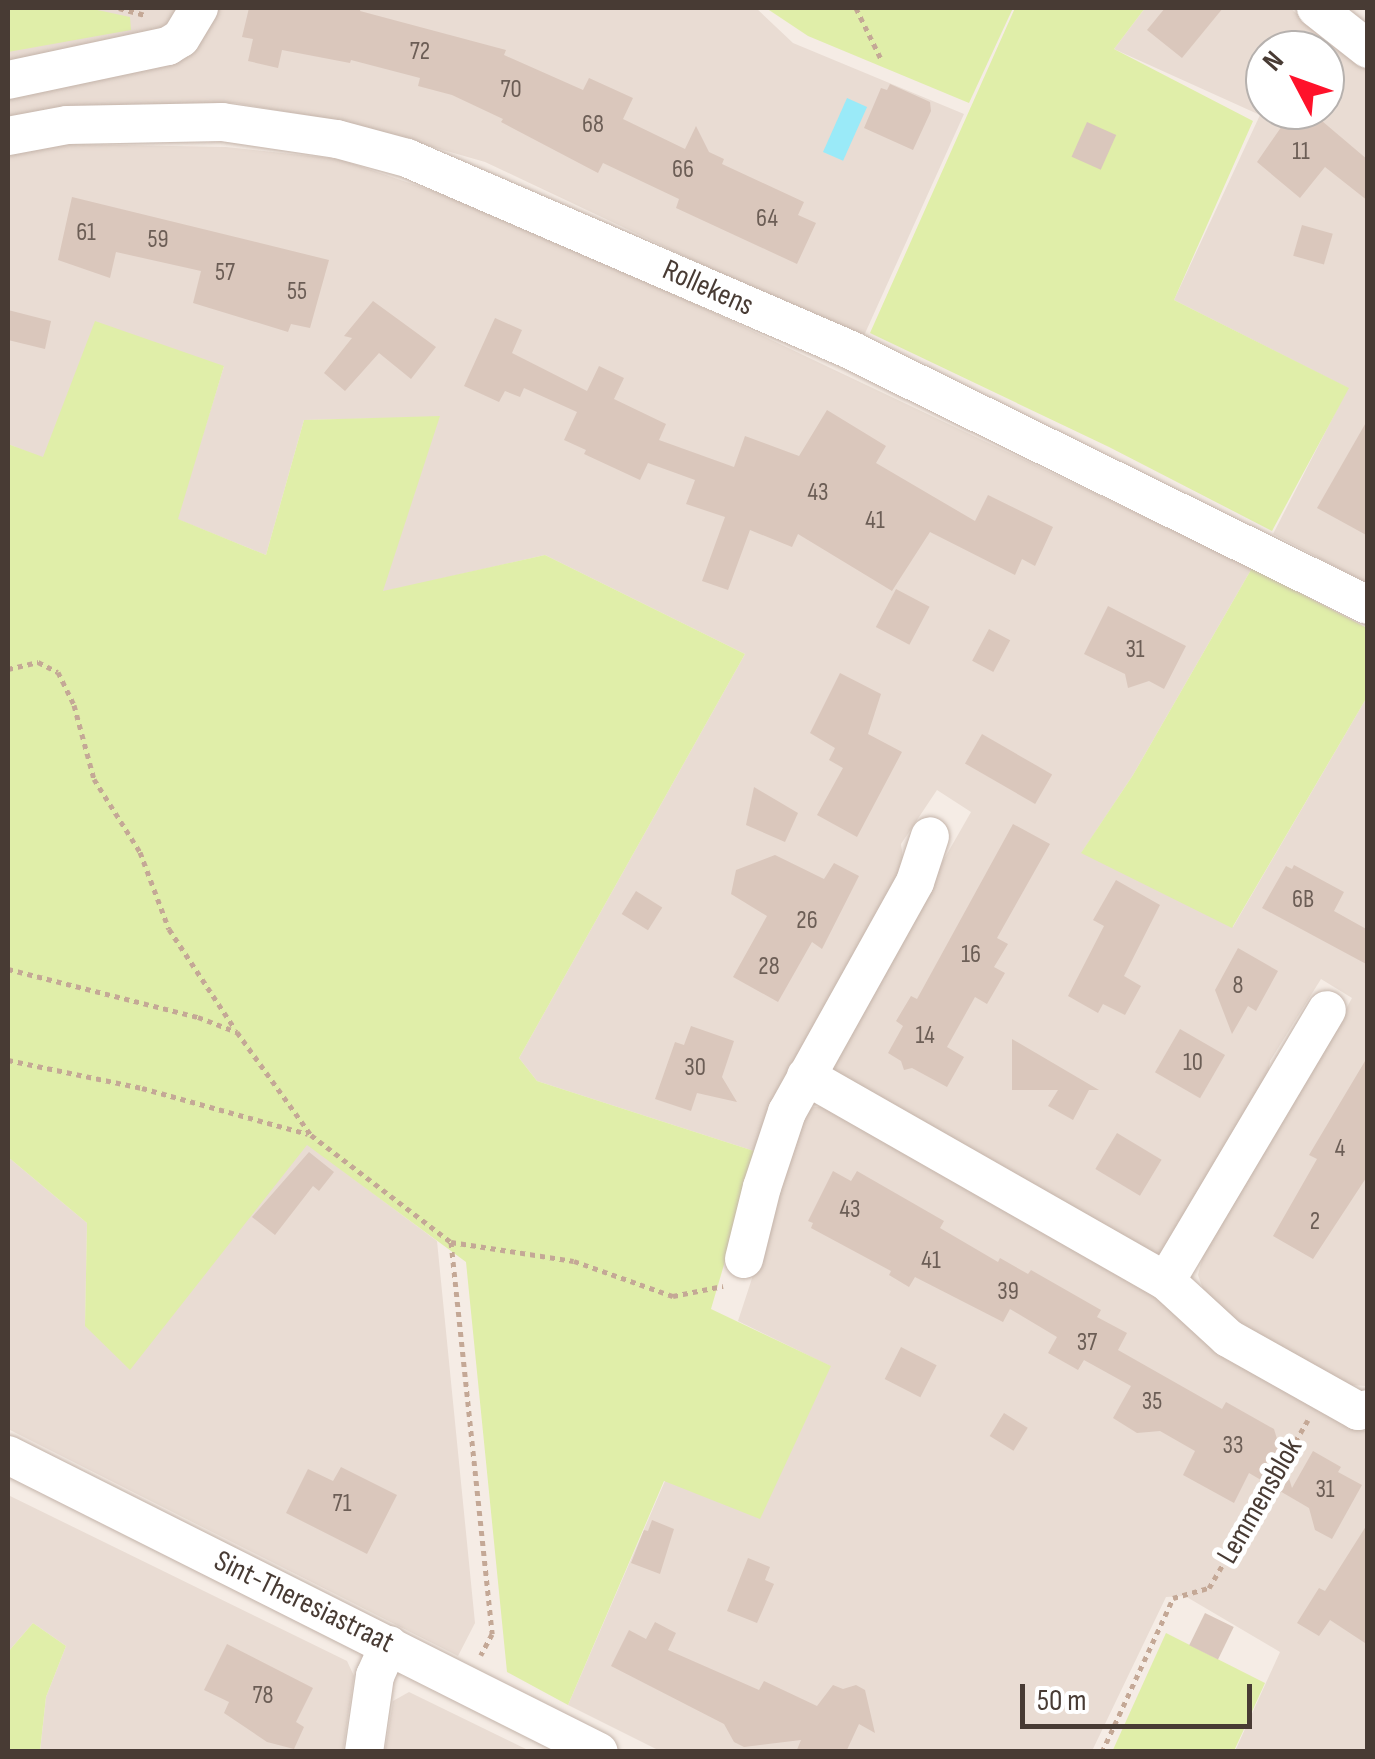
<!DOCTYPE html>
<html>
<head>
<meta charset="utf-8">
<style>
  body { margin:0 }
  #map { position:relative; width:1375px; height:1759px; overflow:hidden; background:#f5ece5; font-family:"Sofia Sans Condensed",sans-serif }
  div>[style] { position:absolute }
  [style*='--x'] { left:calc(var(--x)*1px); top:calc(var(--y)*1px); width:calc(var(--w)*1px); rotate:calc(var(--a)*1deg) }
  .residential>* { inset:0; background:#e9dcd3 }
  .green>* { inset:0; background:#e0eea9 }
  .water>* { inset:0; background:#9aeaf8; transform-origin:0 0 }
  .building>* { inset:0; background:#dac7bc; transform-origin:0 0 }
  .path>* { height:5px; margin-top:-2.5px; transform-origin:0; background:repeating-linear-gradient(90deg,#c4a896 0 5px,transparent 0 10px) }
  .roads { filter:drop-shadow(0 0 2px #c4b4aa) drop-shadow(0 0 2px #c4b4aa) }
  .minor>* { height:38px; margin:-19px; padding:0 19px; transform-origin:19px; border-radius:19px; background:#fff }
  span { translate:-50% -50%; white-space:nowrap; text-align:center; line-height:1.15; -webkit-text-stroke:10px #fff; paint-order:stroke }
  .number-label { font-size:25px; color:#6c5e56 }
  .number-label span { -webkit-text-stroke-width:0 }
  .street-label { font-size:30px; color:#483b34 }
  .frame { position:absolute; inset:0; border:10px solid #483b34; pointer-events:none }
  .north { position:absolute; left:1245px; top:30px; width:100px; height:100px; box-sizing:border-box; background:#fff; border:2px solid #b6b1ae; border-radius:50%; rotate:311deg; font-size:28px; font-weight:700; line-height:40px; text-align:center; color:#483b34 }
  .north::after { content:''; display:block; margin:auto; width:35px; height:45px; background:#ff122b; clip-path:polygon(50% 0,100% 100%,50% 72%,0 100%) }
  .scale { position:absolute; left:1020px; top:1684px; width:232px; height:45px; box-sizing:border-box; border:5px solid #483b34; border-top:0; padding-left:12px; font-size:30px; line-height:35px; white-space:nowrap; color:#483b34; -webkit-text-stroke:8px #fff; paint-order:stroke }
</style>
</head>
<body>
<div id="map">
  <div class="residential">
    <i style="clip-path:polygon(8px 8px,756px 8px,793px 43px,964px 114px,862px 340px,485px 162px,346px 122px,235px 103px,76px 108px,8px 120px)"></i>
    <i style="clip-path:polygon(evenodd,1145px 8px,1290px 8px,1367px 71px,1367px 583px,1273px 534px,1348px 388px,1174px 300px,1260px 115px,1114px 49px,1145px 8px,1265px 50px,1325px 50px,1325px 110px,1265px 110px,1265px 50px)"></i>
    <i style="clip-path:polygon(65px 144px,226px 147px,339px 159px,465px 202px,687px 300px,1252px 568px,1133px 775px,1082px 852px,1233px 927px,1367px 697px,1367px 1386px,1348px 1385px,1238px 1326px,1205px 1295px,1198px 1275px,1204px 1251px,1288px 1099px,1308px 1080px,1352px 998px,1321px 979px,1270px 1061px,1267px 1082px,1165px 1253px,1152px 1254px,835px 1077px,829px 1063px,835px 1050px,971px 812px,937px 790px,901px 844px,905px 872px,757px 1152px,537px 1081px,519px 1058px,745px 654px,545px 555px,382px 592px,439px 417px,304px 420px,266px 555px,177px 519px,224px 366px,43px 458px,8px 444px,8px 155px)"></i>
    <i style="clip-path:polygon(823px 1106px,1160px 1298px,1226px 1359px,1356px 1430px,1367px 1431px,1367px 1751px,1235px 1751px,1280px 1652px,1185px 1596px,1166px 1597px,1092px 1751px,660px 1751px,568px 1705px,665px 1481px,830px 1366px,738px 1321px,808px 1108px)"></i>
    <i style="clip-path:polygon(307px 1144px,437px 1241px,475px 1623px,458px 1656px,8px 1429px,8px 1157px,87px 1223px,85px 1326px)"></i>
    <i style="clip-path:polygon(8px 1495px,347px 1661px,354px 1676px,343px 1751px,40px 1751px,46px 1697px,66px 1646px,33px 1623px,8px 1652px)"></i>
    <i style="clip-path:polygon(409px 1692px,530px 1751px,385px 1751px,393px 1701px)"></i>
  </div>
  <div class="green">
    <i style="clip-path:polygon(8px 8px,88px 8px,130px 17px,131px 30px,8px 52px)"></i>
    <i style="clip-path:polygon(766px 8px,1013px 8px,969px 103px,808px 36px)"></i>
    <i style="clip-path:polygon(1015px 8px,1145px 8px,1114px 49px,1253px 121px,1174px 300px,1349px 388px,1272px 531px,1109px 447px,870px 333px)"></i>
    <i style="clip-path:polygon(95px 321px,224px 366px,178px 519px,266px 555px,304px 420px,440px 416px,383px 591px,545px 555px,745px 654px,519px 1058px,537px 1081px,757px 1152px,711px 1309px,831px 1366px,760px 1519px,664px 1481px,568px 1705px,507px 1672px,466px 1262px,307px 1145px,130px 1370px,85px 1326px,87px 1223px,8px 1157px,8px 444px,43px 457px)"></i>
    <i style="clip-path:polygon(1252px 568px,1367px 628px,1367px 697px,1232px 928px,1081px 853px,1133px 775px)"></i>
    <i style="clip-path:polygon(33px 1623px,66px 1646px,46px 1697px,40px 1751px,8px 1751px,8px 1652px)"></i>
    <i style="clip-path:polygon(1166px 1633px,1265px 1683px,1234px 1751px,1112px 1752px)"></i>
  </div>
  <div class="water">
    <i style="left:847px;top:98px;width:22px;height:59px;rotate:24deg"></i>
  </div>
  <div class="building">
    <i style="clip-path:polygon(249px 8px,361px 8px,360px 11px,506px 50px,504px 55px,583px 90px,589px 78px,633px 98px,623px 119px,685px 149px,696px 126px,709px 152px,724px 159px,722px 164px,804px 202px,798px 215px,816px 223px,797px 264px,676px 208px,679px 199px,603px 163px,598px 173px,501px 122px,503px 119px,452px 95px,418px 86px,420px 78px,351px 60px,350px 63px,282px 50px,278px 68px,248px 61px,253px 39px,242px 37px)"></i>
    <i style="clip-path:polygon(1165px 8px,1223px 8px,1182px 58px,1147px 30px)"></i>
    <i style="clip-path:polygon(890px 84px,930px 102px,931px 111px,913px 150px,864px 128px,881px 88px,887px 90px)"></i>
    <i style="clip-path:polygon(1293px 110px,1309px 110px,1368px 160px,1368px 201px,1325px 167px,1300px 198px,1257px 162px)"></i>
    <i style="left:1087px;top:122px;width:32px;height:38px;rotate:24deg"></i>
    <i style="clip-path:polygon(72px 197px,329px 260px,310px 328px,291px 324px,288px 332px,193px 303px,201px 271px,116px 252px,110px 278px,58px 260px)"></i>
    <i style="left:1302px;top:225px;width:32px;height:32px;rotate:16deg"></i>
    <i style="clip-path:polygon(373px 301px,436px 347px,411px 379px,379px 353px,345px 391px,324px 373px,352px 338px,344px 336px)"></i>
    <i style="clip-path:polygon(8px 310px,51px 321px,45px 349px,8px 340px)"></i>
    <i style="clip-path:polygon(495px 318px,522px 330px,512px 353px,587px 391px,599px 366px,624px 378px,614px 399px,666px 424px,659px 440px,734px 467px,745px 436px,799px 456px,827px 410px,886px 446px,876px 463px,975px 521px,988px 495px,1053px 527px,1035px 566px,1022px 559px,1015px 575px,930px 532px,892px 591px,798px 534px,792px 547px,750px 530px,728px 590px,702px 581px,725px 517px,686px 504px,695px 480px,648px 463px,640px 480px,584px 454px,586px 450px,564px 440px,577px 412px,524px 388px,520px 397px,505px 391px,499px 402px,464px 386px)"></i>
    <i style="clip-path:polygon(1368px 419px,1368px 536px,1317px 508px)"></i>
    <i style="left:896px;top:589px;width:38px;height:43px;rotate:28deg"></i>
    <i style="clip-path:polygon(1108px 606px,1186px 646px,1164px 689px,1149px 681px,1128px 688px,1125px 674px,1084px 654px)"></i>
    <i style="left:989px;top:629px;width:24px;height:36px;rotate:28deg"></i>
    <i style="clip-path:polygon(840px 673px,881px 694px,868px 734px,902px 752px,857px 837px,817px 815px,843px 768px,829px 760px,835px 748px,810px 733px)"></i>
    <i style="left:982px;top:734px;width:81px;height:34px;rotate:30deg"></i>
    <i style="clip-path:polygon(754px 787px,798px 813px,785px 842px,746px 825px)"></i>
    <i style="clip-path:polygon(1013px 824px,1050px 844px,997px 938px,1008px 944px,994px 967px,1005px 973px,987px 1004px,975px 997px,947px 1047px,964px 1057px,947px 1087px,912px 1068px,904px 1070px,901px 1061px,888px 1053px,903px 1026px,896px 1021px,911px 996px,917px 999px)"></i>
    <i style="clip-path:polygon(775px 855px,824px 879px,834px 863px,859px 876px,822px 949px,812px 942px,778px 1002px,733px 977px,767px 916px,731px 894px,736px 870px)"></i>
    <i style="clip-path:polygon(1294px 865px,1344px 892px,1334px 911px,1368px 930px,1368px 965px,1262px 908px,1286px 866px,1292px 869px)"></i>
    <i style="clip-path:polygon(1116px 880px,1160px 905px,1124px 976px,1141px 986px,1125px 1015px,1103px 1004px,1098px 1013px,1068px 996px,1104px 926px,1093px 920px)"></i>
    <i style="left:636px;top:891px;width:31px;height:27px;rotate:32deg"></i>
    <i style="clip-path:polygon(1238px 948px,1278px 971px,1256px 1011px,1248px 1006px,1232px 1034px,1215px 990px)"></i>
    <i style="clip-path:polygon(691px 1026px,734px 1041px,722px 1077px,737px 1102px,697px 1093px,691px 1111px,655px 1099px,675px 1042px,684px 1045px)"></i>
    <i style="left:1180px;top:1029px;width:52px;height:50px;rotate:30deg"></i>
    <i style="clip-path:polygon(1012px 1039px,1099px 1090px,1089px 1090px,1073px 1120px,1048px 1106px,1058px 1090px,1012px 1090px)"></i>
    <i style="clip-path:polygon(1368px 1056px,1368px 1175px,1313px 1259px,1273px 1236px,1317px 1159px,1309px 1155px)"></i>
    <i style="left:1117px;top:1133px;width:52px;height:42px;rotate:31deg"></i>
    <i style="clip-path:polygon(309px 1152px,334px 1172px,319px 1191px,313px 1186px,275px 1235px,252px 1217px)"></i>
    <i style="clip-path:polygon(833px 1171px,851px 1181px,857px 1171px,944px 1221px,940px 1228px,998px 1262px,1000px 1258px,1028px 1274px,1031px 1270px,1101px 1310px,1097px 1317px,1127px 1333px,1118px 1350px,1222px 1409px,1226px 1402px,1274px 1429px,1292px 1488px,1313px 1451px,1341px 1467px,1338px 1472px,1362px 1485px,1332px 1539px,1315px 1530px,1309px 1508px,1249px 1473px,1234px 1503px,1183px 1475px,1195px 1451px,1160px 1431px,1137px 1433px,1113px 1418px,1131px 1386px,1084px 1360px,1078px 1370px,1048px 1353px,1057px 1337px,1010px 1309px,1003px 1322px,915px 1277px,909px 1287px,889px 1275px,891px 1271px,811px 1228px,813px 1223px,808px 1221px)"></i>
    <i style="left:901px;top:1347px;width:40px;height:36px;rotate:27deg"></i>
    <i style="left:1004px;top:1413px;width:28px;height:27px;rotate:32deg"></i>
    <i style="clip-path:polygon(341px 1467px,397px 1495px,367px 1554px,286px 1513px,308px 1469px,333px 1481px)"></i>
    <i style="clip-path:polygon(652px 1520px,674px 1529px,660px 1574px,631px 1563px,644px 1530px,648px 1531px)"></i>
    <i style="clip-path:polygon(1368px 1523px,1368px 1645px,1330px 1620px,1319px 1636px,1297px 1623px,1319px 1588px,1325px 1591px)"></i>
    <i style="clip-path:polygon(748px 1558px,770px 1567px,765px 1580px,774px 1584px,757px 1623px,727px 1611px)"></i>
    <i style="left:1205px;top:1613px;width:32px;height:36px;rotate:26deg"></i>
    <i style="clip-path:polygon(655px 1622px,676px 1633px,668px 1650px,759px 1690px,764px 1681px,817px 1706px,833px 1685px,843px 1689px,856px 1685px,865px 1690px,875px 1733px,859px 1724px,846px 1752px,796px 1752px,801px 1740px,744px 1747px,734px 1742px,724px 1724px,611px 1666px,629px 1630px,646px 1639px)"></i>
    <i style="clip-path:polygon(227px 1644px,313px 1688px,296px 1722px,304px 1727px,294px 1749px,267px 1742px,224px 1713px,229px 1702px,204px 1690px)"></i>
  </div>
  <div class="path">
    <i style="--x:119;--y:8;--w:27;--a:15"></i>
    <i style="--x:856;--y:8;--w:57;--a:63.9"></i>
    <i style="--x:8;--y:669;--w:31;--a:-13"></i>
    <i style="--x:38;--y:662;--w:22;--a:27"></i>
    <i style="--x:58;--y:672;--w:37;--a:64"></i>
    <i style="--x:74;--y:705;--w:77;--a:74.9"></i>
    <i style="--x:94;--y:779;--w:86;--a:57.8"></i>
    <i style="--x:140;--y:852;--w:82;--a:69.4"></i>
    <i style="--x:169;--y:929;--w:120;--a:56.6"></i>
    <i style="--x:8;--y:969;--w:196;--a:14.2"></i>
    <i style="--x:198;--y:1017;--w:42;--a:21"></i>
    <i style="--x:237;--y:1032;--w:127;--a:54.3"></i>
    <i style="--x:311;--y:1135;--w:176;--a:37.4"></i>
    <i style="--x:451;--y:1242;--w:124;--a:8.8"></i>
    <i style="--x:574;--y:1261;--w:105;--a:19.5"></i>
    <i style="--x:673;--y:1296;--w:51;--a:-11.3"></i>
    <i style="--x:8;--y:1060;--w:137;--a:11.8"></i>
    <i style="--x:142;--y:1088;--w:172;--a:15.5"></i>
    <i style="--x:451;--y:1242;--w:394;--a:84"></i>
    <i style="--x:492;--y:1634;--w:24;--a:118"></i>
    <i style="--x:1102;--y:1752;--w:170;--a:-65.2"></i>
    <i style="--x:1173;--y:1598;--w:37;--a:-16"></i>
    <i style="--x:1209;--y:1588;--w:195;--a:-59.5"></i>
  </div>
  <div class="roads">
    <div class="minor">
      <i style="--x:1316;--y:8;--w:66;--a:38.3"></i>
      <i style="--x:8;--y:80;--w:164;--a:-12"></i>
      <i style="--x:168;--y:46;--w:15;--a:-32"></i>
      <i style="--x:181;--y:38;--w:35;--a:-59"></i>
      <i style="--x:8;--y:136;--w:60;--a:-10.6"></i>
      <i style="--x:67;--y:125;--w:155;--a:-1.1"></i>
      <i style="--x:222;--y:122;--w:116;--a:8.4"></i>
      <i style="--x:337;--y:139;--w:73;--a:15.2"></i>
      <i style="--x:407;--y:158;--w:485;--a:23.4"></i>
      <i style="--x:852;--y:351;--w:575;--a:26.21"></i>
      <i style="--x:806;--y:1076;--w:414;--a:29.7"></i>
      <i style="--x:1166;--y:1281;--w:84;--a:42.6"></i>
      <i style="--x:1228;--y:1338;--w:149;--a:29.3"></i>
      <i style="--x:1358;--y:1411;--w:10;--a:-11"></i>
      <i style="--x:744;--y:1259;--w:74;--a:-76"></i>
      <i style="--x:762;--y:1187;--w:79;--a:-71.6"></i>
      <i style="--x:787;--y:1112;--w:263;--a:-60.9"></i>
      <i style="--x:915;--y:882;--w:48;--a:-71.9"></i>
      <i style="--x:1166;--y:1281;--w:315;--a:-59.3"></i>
      <i style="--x:8;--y:1455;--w:661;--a:26.68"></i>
      <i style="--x:364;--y:1752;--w:77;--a:-81.8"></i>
      <i style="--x:375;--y:1676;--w:34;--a:-66"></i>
    </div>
  </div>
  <div class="number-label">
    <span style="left:420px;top:52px">72</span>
    <span style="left:511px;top:90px">70</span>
    <span style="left:593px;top:125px">68</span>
    <span style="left:1301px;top:152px">11</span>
    <span style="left:683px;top:170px">66</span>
    <span style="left:767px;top:219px">64</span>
    <span style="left:86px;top:233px">61</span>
    <span style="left:158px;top:240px">59</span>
    <span style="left:225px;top:273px">57</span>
    <span style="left:297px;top:292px">55</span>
    <span style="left:818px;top:493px">43</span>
    <span style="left:875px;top:521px">41</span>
    <span style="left:1135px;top:650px">31</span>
    <span style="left:1303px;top:900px">6B</span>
    <span style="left:807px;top:921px">26</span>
    <span style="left:971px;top:955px">16</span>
    <span style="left:769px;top:967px">28</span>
    <span style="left:1238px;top:986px">8</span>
    <span style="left:925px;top:1036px">14</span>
    <span style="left:1193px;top:1063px">10</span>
    <span style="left:695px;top:1068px">30</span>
    <span style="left:1340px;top:1149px">4</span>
    <span style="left:850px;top:1210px">43</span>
    <span style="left:1315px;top:1222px">2</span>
    <span style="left:931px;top:1261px">41</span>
    <span style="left:1008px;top:1292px">39</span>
    <span style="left:1087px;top:1343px">37</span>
    <span style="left:1152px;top:1402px">35</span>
    <span style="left:1233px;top:1446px">33</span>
    <span style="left:1325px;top:1490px">31</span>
    <span style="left:342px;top:1504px">71</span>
    <span style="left:263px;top:1696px">78</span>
  </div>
  <div class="street-label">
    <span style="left:708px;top:288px;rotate:24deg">Rollekens</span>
    <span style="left:1260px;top:1501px;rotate:-60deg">Lemmensblok</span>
    <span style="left:304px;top:1602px;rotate:26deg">Sint-Theresiastraat</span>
  </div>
  <div class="frame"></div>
  <div class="north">N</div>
  <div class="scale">50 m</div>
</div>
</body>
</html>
